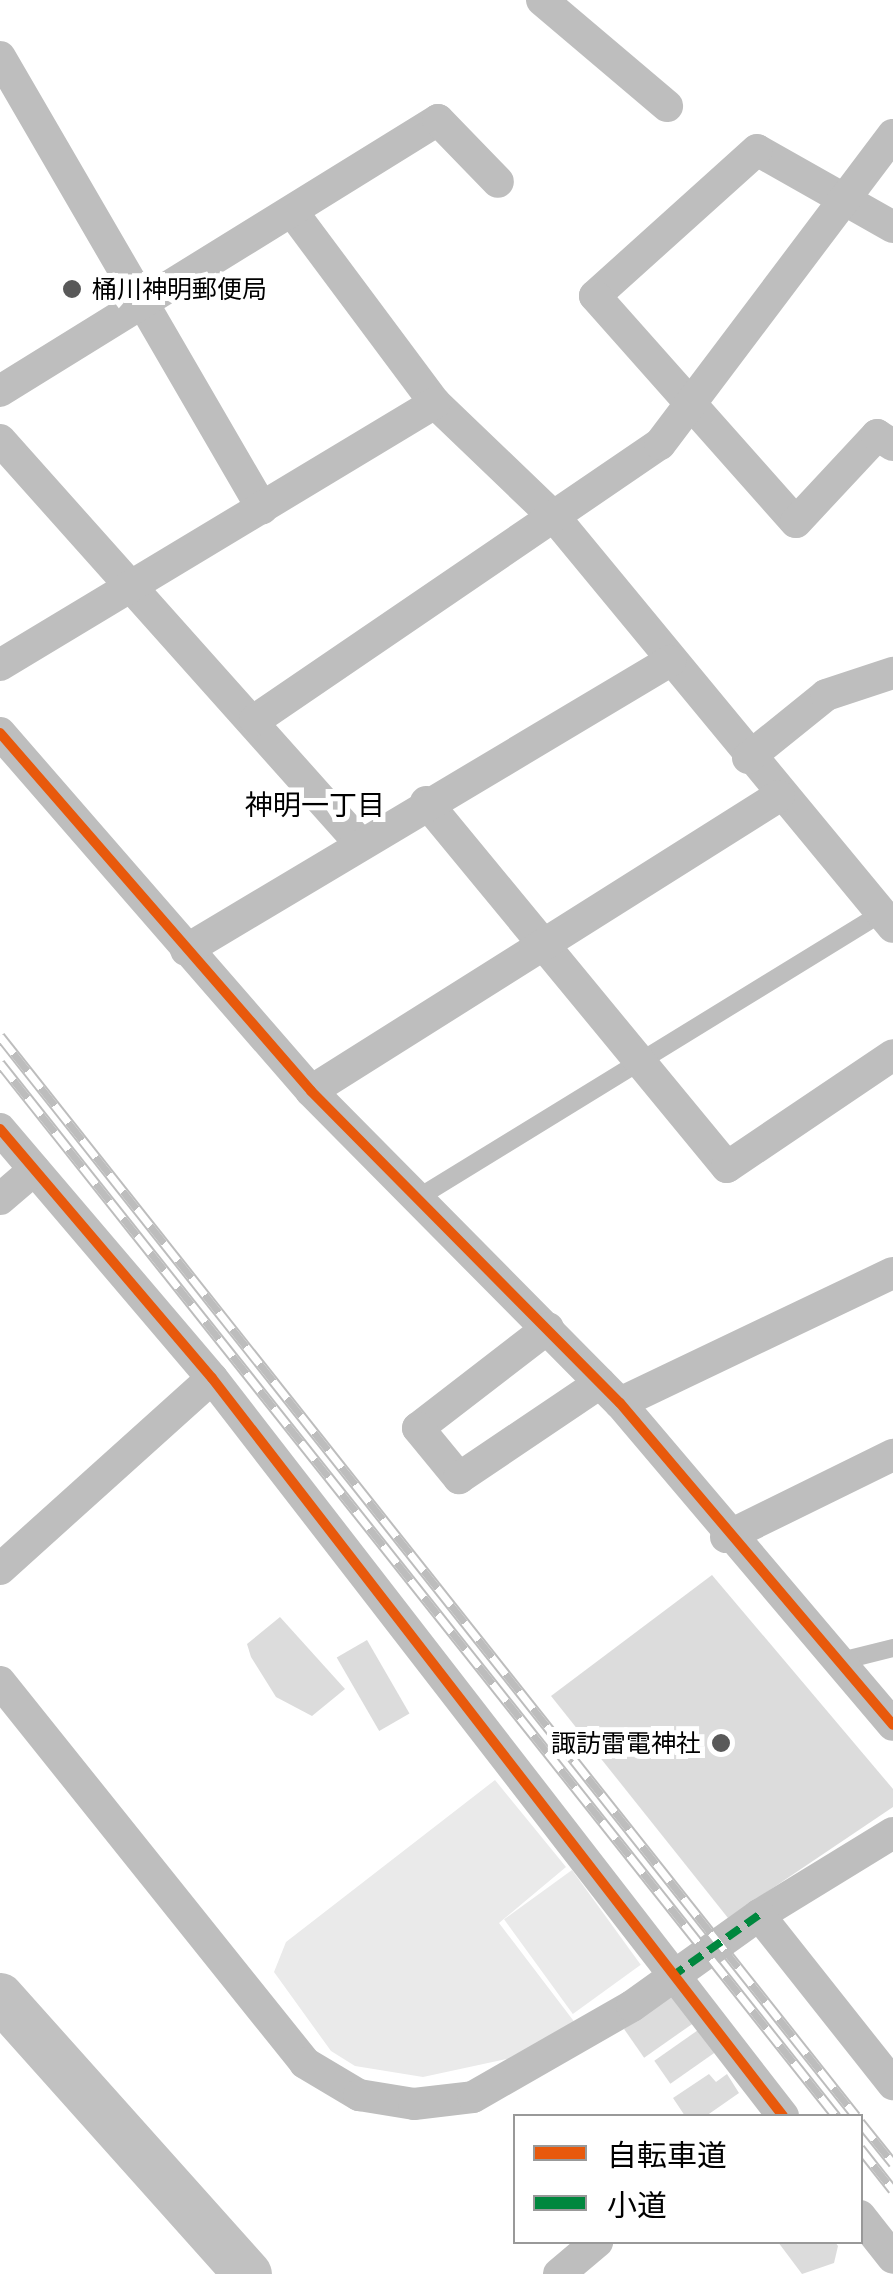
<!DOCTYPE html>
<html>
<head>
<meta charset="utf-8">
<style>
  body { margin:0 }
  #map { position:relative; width:893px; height:2274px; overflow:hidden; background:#fff; font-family:"Public Sans","Noto Sans JP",sans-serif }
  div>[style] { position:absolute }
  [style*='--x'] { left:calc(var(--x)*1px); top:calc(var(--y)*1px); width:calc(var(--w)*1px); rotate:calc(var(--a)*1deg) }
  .green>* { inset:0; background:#eaeaea; transform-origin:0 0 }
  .building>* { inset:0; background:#dcdcdc; transform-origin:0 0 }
  .lane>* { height:18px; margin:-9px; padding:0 9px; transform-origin:9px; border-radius:9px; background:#bebebe }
  .street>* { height:32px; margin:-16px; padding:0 16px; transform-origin:16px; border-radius:16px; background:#bebebe }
  .secondary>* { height:48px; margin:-24px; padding:0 24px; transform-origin:24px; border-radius:24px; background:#c1c1c1 }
  .rail>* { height:11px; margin-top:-5.5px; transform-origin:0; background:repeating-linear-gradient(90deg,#fff 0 22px,#bdbdbd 0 44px); box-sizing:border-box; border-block:2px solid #bdbdbd }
  .quiet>* { height:8px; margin-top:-4px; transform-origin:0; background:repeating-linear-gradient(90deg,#00873e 0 15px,transparent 0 23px) }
  .cycleway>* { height:10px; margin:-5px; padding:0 5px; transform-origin:5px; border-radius:5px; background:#e8590c }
  .dots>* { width:28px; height:28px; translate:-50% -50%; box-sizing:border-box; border:5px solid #fff; border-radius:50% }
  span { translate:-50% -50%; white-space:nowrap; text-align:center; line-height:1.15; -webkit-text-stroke:10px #fff; paint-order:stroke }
  .poi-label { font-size:25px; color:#000 }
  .left { translate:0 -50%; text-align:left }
  .right { translate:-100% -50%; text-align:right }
  .neighbourhood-label { font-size:28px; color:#000 }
  .legend { position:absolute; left:513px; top:2114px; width:350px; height:130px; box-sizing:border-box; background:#fff; border:2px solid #999; margin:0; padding:12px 18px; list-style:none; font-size:30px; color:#000 }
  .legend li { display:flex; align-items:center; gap:20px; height:50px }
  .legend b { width:50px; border:2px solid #999 }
</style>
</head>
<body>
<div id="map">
  <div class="green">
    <i style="clip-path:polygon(495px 1780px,566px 1867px,499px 1923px,579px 2028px,543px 2051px,423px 2077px,355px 2066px,331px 2051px,274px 1972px,286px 1942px)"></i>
    <i style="left:572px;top:1870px;width:117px;height:84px;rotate:54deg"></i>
  </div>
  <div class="building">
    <i style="clip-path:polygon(712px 1575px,893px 1789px,893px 1807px,728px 1918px,551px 1696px)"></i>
    <i style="clip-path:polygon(280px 1617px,345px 1689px,312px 1716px,276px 1697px,251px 1657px,247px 1644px)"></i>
    <i style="left:367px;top:1640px;width:85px;height:35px;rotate:60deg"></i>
    <i style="left:674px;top:1994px;width:35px;height:61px;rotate:55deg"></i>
    <i style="left:701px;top:2028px;width:28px;height:57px;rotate:55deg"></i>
    <i style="clip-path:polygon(709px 2074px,716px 2082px,727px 2074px,739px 2093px,706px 2116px,685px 2116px,673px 2098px)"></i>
    <i style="clip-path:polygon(778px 2242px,835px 2242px,838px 2246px,834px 2263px,802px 2274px)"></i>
  </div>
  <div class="lane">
    <i style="--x:421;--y:1196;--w:541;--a:-31.55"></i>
    <i style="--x:837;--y:1662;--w:58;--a:-14"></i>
  </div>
  <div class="street">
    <i style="--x:542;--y:0;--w:164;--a:40.3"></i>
    <i style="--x:0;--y:57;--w:522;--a:59.85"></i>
    <i style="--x:294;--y:214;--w:236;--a:53.3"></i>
    <i style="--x:435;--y:403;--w:168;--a:43.8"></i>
    <i style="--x:556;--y:519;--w:529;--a:50.44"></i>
    <i style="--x:893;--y:227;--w:156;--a:-150.5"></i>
    <i style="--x:757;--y:150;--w:218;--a:138"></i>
    <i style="--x:595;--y:296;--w:302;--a:48.4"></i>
    <i style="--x:796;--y:522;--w:119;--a:-47"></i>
    <i style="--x:877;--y:435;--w:19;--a:32"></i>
    <i style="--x:0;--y:391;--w:515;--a:-31.75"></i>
    <i style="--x:438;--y:120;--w:86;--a:45.9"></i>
    <i style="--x:0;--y:440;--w:538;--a:48.24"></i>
    <i style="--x:0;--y:665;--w:508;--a:-31.06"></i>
    <i style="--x:255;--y:720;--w:490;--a:-34.3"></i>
    <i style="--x:660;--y:444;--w:387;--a:-53"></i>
    <i style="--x:0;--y:733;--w:474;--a:49"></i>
    <i style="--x:311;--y:1091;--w:439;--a:45.3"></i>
    <i style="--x:620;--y:1403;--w:422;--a:49.7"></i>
    <i style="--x:748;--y:758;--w:100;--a:-38.9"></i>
    <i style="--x:826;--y:695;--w:71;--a:-18.2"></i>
    <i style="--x:426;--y:802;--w:473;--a:50.5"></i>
    <i style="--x:727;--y:1167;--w:200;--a:-34"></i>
    <i style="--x:186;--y:950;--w:564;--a:-30.84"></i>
    <i style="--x:311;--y:1091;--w:553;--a:-32.22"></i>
    <i style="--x:0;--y:1129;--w:327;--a:49.6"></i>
    <i style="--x:212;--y:1378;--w:933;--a:52.27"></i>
    <i style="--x:0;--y:1199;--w:45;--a:-40.5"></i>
    <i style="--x:548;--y:1328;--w:164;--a:142.4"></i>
    <i style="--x:418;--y:1428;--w:65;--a:50.6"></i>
    <i style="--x:459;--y:1478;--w:170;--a:-34"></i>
    <i style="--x:620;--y:1403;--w:302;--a:-25.5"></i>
    <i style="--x:726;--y:1537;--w:186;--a:-26.2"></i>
    <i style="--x:0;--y:1569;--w:285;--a:-42"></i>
    <i style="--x:0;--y:1682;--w:488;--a:51.3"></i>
    <i style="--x:305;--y:2063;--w:63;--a:30.7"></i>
    <i style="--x:359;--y:2095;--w:56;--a:9.3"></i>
    <i style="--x:414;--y:2104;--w:59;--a:-6.8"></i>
    <i style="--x:473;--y:2097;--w:183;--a:-29.8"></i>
    <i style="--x:632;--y:2006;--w:156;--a:-35.6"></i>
    <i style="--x:893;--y:1833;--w:157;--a:148.5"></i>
    <i style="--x:759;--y:1915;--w:216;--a:51.6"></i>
    <i style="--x:860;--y:2216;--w:53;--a:51.8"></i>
    <i style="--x:559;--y:2274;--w:50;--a:-40.1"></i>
  </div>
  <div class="secondary">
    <i style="--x:0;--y:1997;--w:372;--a:48.2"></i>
  </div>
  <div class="rail">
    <i style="--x:0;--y:1036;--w:1378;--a:51.6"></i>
    <i style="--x:0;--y:1063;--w:1345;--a:51.55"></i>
    <i style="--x:860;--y:2122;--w:53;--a:51.2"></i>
    <i style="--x:860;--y:2148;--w:53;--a:51.8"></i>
  </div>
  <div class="quiet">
    <i style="--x:671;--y:1977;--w:108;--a:-35.2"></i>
  </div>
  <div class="cycleway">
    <i style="--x:0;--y:733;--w:474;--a:49"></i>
    <i style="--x:311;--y:1091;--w:439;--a:45.3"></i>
    <i style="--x:620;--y:1403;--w:422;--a:49.7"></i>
    <i style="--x:0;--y:1129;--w:327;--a:49.6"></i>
    <i style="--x:212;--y:1378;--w:933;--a:52.27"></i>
  </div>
  <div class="dots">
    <i style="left:72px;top:289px;background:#595959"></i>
    <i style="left:721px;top:1743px;background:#595959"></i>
  </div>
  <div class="poi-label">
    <span class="left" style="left:92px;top:289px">桶川神明郵便局</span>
    <span class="right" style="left:701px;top:1743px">諏訪雷電神社</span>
  </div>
  <div class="neighbourhood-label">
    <span style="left:315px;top:805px">神明一丁目</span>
  </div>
  <ul class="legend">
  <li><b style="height:12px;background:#e8590c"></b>自転車道</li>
  <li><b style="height:12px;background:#00873e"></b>小道</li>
  </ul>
</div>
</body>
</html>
